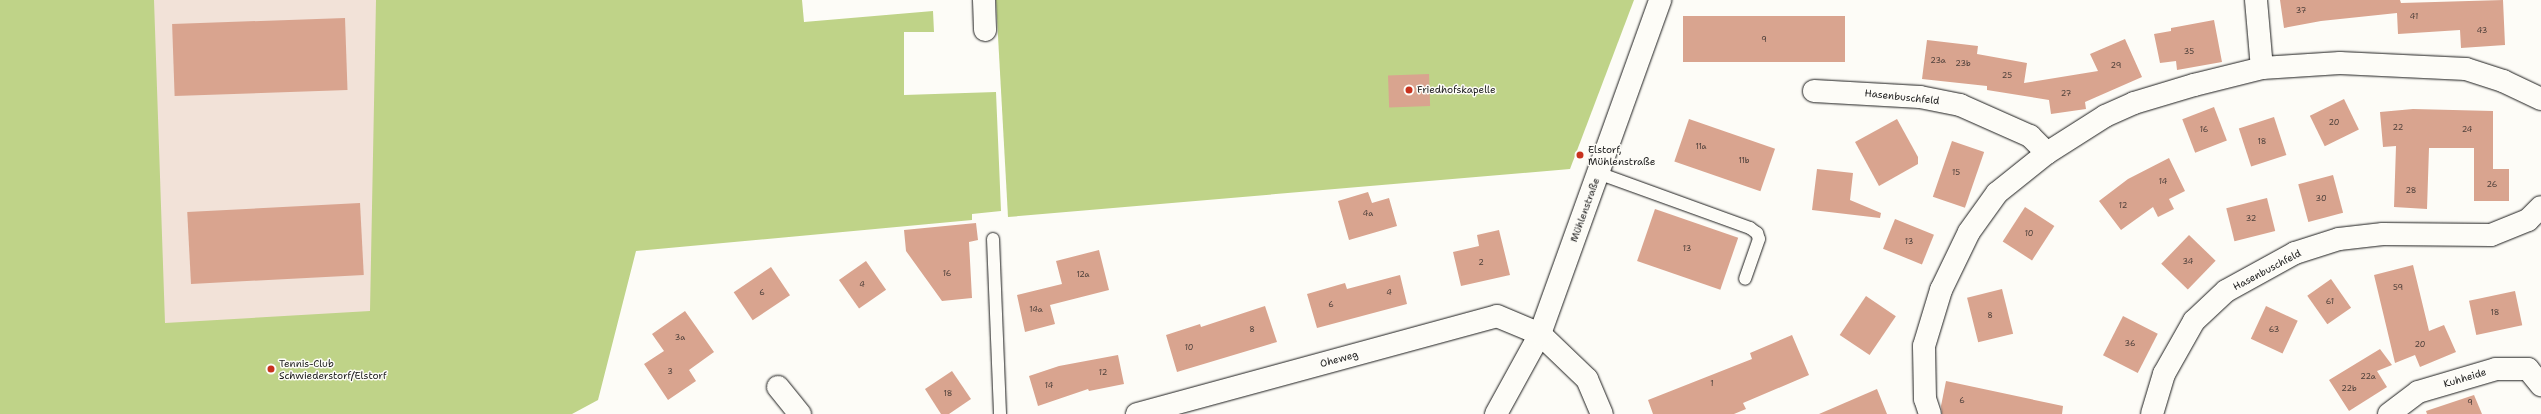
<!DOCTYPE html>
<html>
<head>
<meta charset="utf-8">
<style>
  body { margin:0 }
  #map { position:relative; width:2541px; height:414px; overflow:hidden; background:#fdfcf7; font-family:"Shantell Sans",sans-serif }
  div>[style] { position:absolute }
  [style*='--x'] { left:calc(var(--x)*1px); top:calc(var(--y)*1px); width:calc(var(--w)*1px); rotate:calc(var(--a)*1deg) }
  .built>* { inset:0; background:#f2e2d8; transform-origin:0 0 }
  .green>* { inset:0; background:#bfd388 }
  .building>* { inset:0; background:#d9a48f; transform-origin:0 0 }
  .roads { filter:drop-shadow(0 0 1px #1c1c1c) drop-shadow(0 0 1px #1c1c1c) }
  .service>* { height:12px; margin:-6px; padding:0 6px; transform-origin:6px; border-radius:6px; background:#fdfcf7 }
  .minor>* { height:22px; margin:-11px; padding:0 11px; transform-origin:11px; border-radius:11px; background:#fdfcf7 }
  .secondary>* { height:22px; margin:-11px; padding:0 11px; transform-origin:11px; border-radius:11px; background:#fdfcf7 }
  .dots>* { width:11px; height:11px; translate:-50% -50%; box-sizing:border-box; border:2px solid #fdfcf7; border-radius:50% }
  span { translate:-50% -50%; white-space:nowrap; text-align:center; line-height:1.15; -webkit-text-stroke:3px #fdfcf7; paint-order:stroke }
  .number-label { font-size:8px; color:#4b3e39 }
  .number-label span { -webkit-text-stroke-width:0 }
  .poi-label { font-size:10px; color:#1c1c1c }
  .left { translate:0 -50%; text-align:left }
  .street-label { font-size:10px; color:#1c1c1c }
</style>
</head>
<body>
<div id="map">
  <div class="built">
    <i style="left:154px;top:0;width:222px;height:323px"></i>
  </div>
  <div class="green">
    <i style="clip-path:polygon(0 0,154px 0,165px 323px,370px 311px,376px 0,802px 0,804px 22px,933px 11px,934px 32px,904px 32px,904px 95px,996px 92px,1001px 211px,972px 214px,972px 220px,636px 251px,598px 400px,572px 414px,0 414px)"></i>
    <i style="clip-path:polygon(996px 0,1634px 0,1570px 169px,1008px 217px)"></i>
  </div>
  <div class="building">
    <i style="clip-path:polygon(2280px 0,2400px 0,2401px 3px,2503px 0,2505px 45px,2461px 48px,2460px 30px,2398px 34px,2397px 13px,2321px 21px,2284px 28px)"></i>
    <i style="left:1845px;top:16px;width:46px;height:162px;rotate:90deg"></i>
    <i style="left:345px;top:18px;width:72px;height:173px;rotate:88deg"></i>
    <i style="clip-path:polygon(2214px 20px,2222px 62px,2177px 70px,2176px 61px,2160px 63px,2154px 34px,2171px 31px,2171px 28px)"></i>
    <i style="clip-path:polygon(2125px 39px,2142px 77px,2085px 102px,2086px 109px,2051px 114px,2049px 100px,1987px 90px,1987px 86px,1922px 79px,1927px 40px,1978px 46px,1977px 54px,2027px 63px,2024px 83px,2098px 71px,2090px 54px)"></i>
    <i style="left:1429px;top:74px;width:32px;height:41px;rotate:88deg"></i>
    <i style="left:2344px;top:99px;width:34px;height:38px;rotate:64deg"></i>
    <i style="left:2214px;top:107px;width:36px;height:34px;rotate:69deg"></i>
    <i style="clip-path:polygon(2413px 109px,2493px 111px,2493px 169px,2509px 169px,2509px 201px,2474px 201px,2474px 148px,2429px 148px,2427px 209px,2394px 207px,2396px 146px,2383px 147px,2380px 112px)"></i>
    <i style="left:2274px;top:117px;width:40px;height:37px;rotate:72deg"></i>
    <i style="left:1689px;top:119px;width:91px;height:45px;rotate:19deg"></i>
    <i style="clip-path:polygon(1897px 119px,1918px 157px,1918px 164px,1879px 186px,1855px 142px)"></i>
    <i style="left:1952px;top:141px;width:34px;height:59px;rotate:19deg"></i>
    <i style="clip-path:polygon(2169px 158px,2185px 191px,2169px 199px,2174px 209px,2158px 217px,2153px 207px,2121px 230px,2099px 201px,2128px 179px)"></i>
    <i style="clip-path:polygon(1817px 169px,1853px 173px,1850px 200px,1881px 213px,1880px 218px,1812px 210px)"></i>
    <i style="left:2333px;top:175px;width:39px;height:36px;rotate:75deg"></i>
    <i style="clip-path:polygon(1368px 192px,1372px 203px,1389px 198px,1397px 226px,1349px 240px,1338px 201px)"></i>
    <i style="left:2267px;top:198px;width:34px;height:42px;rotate:76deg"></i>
    <i style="left:360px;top:203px;width:72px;height:173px;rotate:87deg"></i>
    <i style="left:2025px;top:207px;width:35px;height:41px;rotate:33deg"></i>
    <i style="left:1655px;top:209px;width:88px;height:55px;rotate:19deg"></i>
    <i style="left:1895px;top:219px;width:42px;height:32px;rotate:22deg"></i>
    <i style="clip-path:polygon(976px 223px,978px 240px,969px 242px,972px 298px,942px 301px,906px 251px,904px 230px)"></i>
    <i style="clip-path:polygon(1499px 230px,1510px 275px,1461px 286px,1453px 252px,1479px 246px,1477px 235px)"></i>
    <i style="left:2189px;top:235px;width:37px;height:40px;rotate:44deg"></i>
    <i style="clip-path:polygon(1099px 250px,1109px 290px,1050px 305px,1055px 324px,1025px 332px,1017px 295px,1062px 284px,1056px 261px)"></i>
    <i style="left:866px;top:261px;width:35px;height:33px;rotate:55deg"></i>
    <i style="clip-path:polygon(2413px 265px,2429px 331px,2444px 325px,2456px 352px,2420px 367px,2415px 355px,2395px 363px,2374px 275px)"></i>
    <i style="left:771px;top:267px;width:34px;height:45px;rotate:56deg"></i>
    <i style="clip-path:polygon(1400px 275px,1407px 304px,1317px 328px,1307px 294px,1345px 283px,1347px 289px)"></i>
    <i style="left:2331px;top:279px;width:35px;height:29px;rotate:55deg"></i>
    <i style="left:2002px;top:289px;width:46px;height:36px;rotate:76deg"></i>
    <i style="left:2515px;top:291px;width:35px;height:47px;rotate:78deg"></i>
    <i style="left:1866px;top:296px;width:36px;height:47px;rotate:34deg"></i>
    <i style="clip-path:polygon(1265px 306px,1277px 342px,1177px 372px,1166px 335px,1200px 324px,1201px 327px)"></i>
    <i style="left:2266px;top:306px;width:35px;height:36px;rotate:25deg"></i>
    <i style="clip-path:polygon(685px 311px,714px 352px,689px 370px,696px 381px,668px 400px,644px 364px,664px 351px,652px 334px)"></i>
    <i style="left:2123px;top:316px;width:39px;height:44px;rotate:27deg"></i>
    <i style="clip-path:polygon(1792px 335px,1809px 375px,1743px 403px,1746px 409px,1734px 414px,1653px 414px,1648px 400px,1752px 359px,1750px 353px)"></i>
    <i style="clip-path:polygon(2380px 349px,2392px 365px,2377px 371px,2387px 387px,2349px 411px,2329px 380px)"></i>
    <i style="clip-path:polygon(1118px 355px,1124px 384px,1089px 391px,1088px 389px,1038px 406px,1029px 376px,1059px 366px)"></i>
    <i style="clip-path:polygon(952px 371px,971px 399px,949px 414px,941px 414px,925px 389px)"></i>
    <i style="clip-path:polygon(1946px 381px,2063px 406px,2062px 414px,1942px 414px,1941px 406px)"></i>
    <i style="clip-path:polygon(1877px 389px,1887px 414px,1819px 414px)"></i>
    <i style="clip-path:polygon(2474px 395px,2482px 414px,2427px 414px,2426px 411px)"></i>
  </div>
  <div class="roads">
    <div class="service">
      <i style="--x:1598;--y:173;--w:162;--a:19.9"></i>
      <i style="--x:1750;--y:228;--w:9;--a:36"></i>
      <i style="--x:1757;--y:233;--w:6;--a:72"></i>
      <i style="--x:1759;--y:239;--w:42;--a:109.3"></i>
      <i style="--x:993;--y:239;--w:175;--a:87.7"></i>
    </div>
    <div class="minor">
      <i style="--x:984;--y:0;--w:30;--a:88"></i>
      <i style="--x:2256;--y:0;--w:68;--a:85"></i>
      <i style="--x:1814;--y:91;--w:106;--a:3.2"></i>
      <i style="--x:1920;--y:97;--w:41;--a:11.3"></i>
      <i style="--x:1960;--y:105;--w:77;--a:23.9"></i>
      <i style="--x:2030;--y:136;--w:24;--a:45"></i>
      <i style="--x:778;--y:387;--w:35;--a:51"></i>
      <i style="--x:1137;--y:414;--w:373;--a:-15.2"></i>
      <i style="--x:1497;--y:316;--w:47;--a:22.7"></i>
      <i style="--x:1540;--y:334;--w:65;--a:43.8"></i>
      <i style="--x:1587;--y:379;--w:38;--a:67"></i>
      <i style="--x:1930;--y:414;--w:16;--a:-108"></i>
      <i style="--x:1925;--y:399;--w:53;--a:-91.1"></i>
      <i style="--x:1924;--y:346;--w:59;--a:-73.1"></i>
      <i style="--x:1941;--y:290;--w:64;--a:-64.2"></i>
      <i style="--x:1969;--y:232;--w:48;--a:-54.3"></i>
      <i style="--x:1997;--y:193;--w:64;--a:-38.7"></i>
      <i style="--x:2047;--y:153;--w:69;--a:-32.5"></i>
      <i style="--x:2105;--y:116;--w:32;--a:-24"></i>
      <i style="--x:2134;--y:103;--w:63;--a:-16.7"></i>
      <i style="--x:2194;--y:85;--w:70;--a:-14"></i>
      <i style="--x:2262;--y:68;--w:78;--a:-3.7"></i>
      <i style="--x:2340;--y:63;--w:126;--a:2.7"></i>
      <i style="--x:2466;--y:69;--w:39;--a:18"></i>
      <i style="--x:2503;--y:81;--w:42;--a:25.3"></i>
      <i style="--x:2152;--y:414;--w:42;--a:-73.3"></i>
      <i style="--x:2164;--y:374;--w:61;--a:-60.5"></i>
      <i style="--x:2194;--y:321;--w:44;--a:-43.2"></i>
      <i style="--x:2226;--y:291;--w:79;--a:-28.8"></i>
      <i style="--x:2295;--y:253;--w:46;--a:-17.7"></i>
      <i style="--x:2339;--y:239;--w:44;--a:-6.5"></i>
      <i style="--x:2383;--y:234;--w:108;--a:0.5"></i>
      <i style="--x:2491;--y:235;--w:40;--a:-22"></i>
      <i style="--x:2528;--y:220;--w:18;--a:-45"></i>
      <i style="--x:2389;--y:414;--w:36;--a:-37"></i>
      <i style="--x:2418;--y:392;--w:81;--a:-16.4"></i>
      <i style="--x:2496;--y:369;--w:32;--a:0"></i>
      <i style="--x:2528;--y:369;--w:21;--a:51"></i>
    </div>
    <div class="secondary">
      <i style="--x:1496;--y:414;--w:91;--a:-61.2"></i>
      <i style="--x:1540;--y:334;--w:355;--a:-70.2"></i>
    </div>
  </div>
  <div class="dots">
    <i style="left:1409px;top:90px;background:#c8321e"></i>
    <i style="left:1580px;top:155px;background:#c8321e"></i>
    <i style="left:271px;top:369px;background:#c8321e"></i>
  </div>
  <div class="number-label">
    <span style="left:2301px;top:11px">37</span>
    <span style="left:2414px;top:17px">41</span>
    <span style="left:2482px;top:31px">43</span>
    <span style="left:1764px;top:40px">9</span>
    <span style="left:2189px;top:52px">35</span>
    <span style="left:1938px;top:61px">23a</span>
    <span style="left:1963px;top:64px">23b</span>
    <span style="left:2116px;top:66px">29</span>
    <span style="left:2007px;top:76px">25</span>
    <span style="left:2066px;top:94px">27</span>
    <span style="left:2334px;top:123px">20</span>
    <span style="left:2398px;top:128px">22</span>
    <span style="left:2204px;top:130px">16</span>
    <span style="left:2467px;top:130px">24</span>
    <span style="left:2262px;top:142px">18</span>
    <span style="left:1701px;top:147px">11a</span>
    <span style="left:1744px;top:161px">11b</span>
    <span style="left:1956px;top:173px">15</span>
    <span style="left:2163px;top:182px">14</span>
    <span style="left:2492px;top:185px">26</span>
    <span style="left:2411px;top:191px">28</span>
    <span style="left:2321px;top:199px">30</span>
    <span style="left:2123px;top:206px">12</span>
    <span style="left:1368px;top:214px">4a</span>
    <span style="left:2251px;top:219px">32</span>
    <span style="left:2029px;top:234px">10</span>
    <span style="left:1909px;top:242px">13</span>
    <span style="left:1687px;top:249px">13</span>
    <span style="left:2188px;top:262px">34</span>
    <span style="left:1481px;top:263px">2</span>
    <span style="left:947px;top:274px">16</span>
    <span style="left:1083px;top:275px">12a</span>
    <span style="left:862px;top:285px">4</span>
    <span style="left:2398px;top:288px">59</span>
    <span style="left:762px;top:293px">6</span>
    <span style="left:1389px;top:293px">4</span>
    <span style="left:2330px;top:302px">61</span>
    <span style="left:1331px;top:305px">6</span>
    <span style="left:1036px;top:310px">14a</span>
    <span style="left:2495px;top:313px">18</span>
    <span style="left:1990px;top:316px">8</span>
    <span style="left:1252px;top:330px">8</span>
    <span style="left:2274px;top:330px">63</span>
    <span style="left:680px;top:338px">3a</span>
    <span style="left:2130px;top:344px">36</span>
    <span style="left:2420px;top:345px">20</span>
    <span style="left:1189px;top:348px">10</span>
    <span style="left:670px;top:372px">3</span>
    <span style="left:1103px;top:373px">12</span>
    <span style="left:2368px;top:377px">22a</span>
    <span style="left:1712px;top:384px">1</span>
    <span style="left:1049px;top:386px">14</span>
    <span style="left:2349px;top:389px">22b</span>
    <span style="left:948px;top:394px">18</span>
    <span style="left:1962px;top:401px">6</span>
    <span style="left:2470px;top:403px">9</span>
  </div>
  <div class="poi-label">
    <span class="left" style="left:1417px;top:90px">Friedhofskapelle</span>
    <span class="left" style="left:1588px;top:155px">Elstorf,<br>Mühlenstraße</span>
    <span class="left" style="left:279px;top:369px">Tennis-Club<br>Schwiederstorf/Elstorf</span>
  </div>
  <div class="street-label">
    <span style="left:1902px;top:97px;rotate:6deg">Hasenbuschfeld</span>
    <span style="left:1585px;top:210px;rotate:-70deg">Mühlenstraße</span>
    <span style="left:2267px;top:270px;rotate:-28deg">Hasenbuschfeld</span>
    <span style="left:1339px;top:359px;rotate:-15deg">Oheweg</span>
    <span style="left:2465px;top:378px;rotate:-17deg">Kuhheide</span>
  </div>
</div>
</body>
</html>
